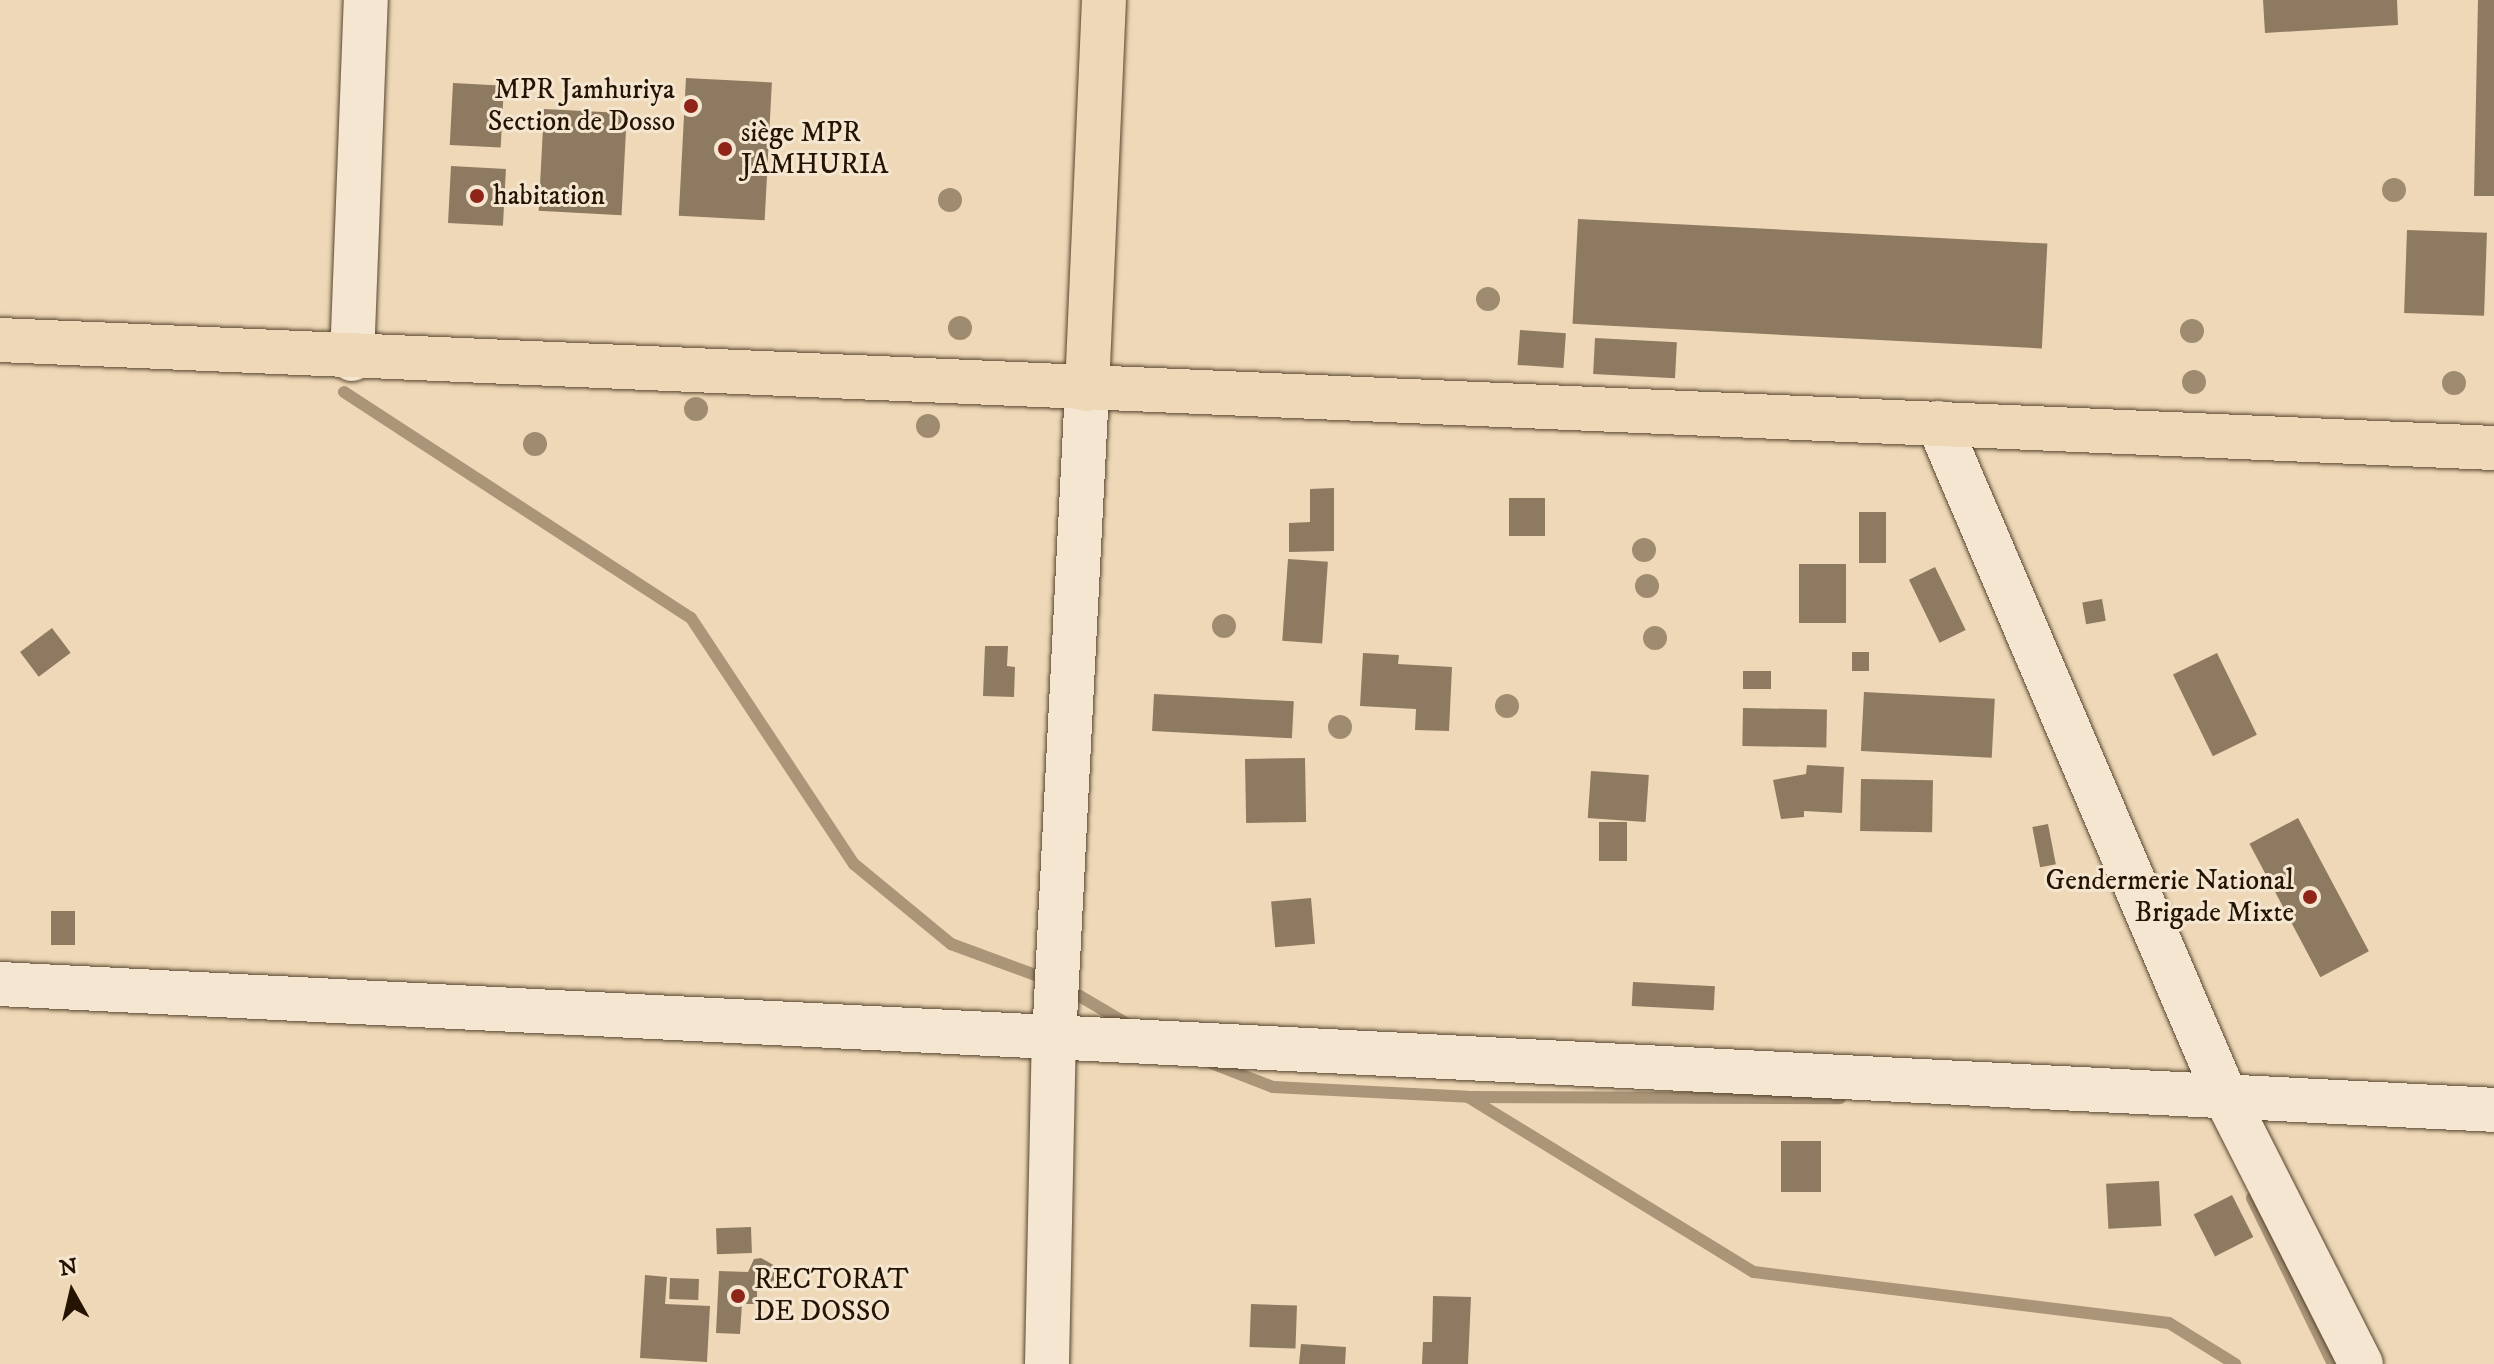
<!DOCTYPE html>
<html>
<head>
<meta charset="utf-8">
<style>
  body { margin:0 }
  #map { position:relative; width:2494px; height:1364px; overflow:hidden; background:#eed8b7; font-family:"IM FELL DW Pica",serif }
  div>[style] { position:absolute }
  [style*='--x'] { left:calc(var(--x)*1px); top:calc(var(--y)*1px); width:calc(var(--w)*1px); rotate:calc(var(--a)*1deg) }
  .stream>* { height:12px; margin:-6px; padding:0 6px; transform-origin:6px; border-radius:6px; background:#aa9579 }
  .building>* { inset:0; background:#8e7a60; transform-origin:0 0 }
  .roads { filter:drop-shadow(0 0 2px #57452e) drop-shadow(0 0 2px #57452e) }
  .minor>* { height:44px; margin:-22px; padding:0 22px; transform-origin:22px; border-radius:22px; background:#f4e6d0 }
  .major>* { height:44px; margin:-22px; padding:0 22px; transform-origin:22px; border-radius:22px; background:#eed8b7 }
  .highway>* { height:44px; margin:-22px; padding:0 22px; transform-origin:22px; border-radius:22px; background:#eed8b7 }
  .trees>* { width:24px; height:24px; margin:-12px; border-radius:50%; background:#9f8c70 }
  .dots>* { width:22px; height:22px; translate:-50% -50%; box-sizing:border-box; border:4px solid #f4e6d0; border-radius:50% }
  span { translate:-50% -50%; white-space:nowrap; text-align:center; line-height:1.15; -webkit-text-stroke:6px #f4e6d0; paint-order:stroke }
  .poi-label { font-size:28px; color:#251401 }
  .right { translate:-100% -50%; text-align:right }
  .left { translate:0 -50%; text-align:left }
  .north { position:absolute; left:32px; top:1252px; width:80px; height:80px; -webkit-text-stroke:6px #f4e6d0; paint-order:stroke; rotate:352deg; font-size:22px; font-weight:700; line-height:32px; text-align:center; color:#251401 }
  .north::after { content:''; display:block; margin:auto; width:28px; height:36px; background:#251401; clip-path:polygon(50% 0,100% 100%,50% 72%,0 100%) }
</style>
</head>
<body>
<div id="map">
  <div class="stream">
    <i style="--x:344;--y:392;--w:414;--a:33.1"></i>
    <i style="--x:691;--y:618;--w:295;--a:56.5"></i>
    <i style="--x:854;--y:864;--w:126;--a:39.5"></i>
    <i style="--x:951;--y:944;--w:104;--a:20.2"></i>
    <i style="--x:1066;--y:988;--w:73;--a:30.4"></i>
    <i style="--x:1211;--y:1063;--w:66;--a:21.2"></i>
    <i style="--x:1273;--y:1087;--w:195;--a:2.9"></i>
    <i style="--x:1468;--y:1097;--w:335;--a:31.5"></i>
    <i style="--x:1754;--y:1272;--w:418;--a:7"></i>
    <i style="--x:2169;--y:1323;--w:78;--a:31.8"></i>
    <i style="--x:1470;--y:1097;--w:370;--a:0.2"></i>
    <i style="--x:2252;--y:1198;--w:185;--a:64"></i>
  </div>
  <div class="building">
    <i style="clip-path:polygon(2263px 0,2397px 0,2398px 25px,2265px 33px)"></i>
    <i style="clip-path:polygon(2478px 0,2494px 0,2494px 196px,2474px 196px)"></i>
    <i style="left:686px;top:78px;width:86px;height:138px;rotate:3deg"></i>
    <i style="left:453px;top:83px;width:51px;height:62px;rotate:3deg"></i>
    <i style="left:544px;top:109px;width:83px;height:102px;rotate:3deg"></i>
    <i style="left:451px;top:166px;width:55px;height:57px;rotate:3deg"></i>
    <i style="left:1578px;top:219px;width:470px;height:105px;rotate:3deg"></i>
    <i style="left:2407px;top:230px;width:80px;height:83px;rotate:2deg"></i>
    <i style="left:1520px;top:330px;width:46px;height:35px;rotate:4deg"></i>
    <i style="left:1595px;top:338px;width:82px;height:36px;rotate:3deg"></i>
    <i style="clip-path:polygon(1334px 488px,1334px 551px,1289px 552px,1289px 523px,1310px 522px,1310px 489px)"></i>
    <i style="left:1509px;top:498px;width:36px;height:38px"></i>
    <i style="left:1859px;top:512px;width:27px;height:51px"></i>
    <i style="left:1288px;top:559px;width:40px;height:82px;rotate:4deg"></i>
    <i style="left:1846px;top:564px;width:59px;height:47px;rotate:90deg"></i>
    <i style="left:1935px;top:567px;width:70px;height:29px;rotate:64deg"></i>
    <i style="left:2102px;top:599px;width:22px;height:20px;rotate:80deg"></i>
    <i style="left:52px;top:628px;width:31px;height:40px;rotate:53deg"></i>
    <i style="clip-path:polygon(985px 646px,1008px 646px,1007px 666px,1015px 667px,1014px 697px,983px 696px)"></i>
    <i style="left:1852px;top:652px;width:17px;height:19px"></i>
    <i style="clip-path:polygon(1363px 653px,1399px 655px,1398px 664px,1452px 667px,1449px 731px,1415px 730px,1416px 709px,1360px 706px)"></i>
    <i style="left:2217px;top:653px;width:91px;height:49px;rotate:64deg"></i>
    <i style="left:1743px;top:671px;width:28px;height:18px"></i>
    <i style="left:1864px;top:692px;width:131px;height:59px;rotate:3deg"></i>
    <i style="left:1154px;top:694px;width:140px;height:37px;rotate:3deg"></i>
    <i style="left:1743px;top:708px;width:84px;height:38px;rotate:1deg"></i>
    <i style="left:1305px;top:758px;width:64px;height:60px;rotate:89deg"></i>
    <i style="clip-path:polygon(1807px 765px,1844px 767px,1842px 813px,1804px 811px,1804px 817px,1781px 819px,1773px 780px,1806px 774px)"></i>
    <i style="left:1591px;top:771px;width:58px;height:47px;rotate:4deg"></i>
    <i style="left:1861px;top:779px;width:72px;height:52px;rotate:1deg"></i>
    <i style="left:2298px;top:818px;width:151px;height:55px;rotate:62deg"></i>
    <i style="left:1599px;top:822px;width:28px;height:39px"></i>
    <i style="left:2048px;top:824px;width:41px;height:16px;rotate:79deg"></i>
    <i style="left:1311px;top:898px;width:46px;height:40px;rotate:85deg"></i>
    <i style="left:51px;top:911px;width:24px;height:34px"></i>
    <i style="left:1633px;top:982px;width:82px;height:24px;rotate:3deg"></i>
    <i style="left:1781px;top:1141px;width:40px;height:51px"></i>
    <i style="left:2159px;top:1181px;width:45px;height:53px;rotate:87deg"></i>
    <i style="left:2232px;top:1195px;width:47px;height:43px;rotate:63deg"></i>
    <i style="left:751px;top:1227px;width:26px;height:35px;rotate:88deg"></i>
    <i style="clip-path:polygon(761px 1258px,777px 1267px,775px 1280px,757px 1289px,757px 1304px,742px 1304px,740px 1334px,716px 1333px,719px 1271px,748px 1272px,754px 1259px)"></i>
    <i style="clip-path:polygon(645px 1275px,667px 1277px,665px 1304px,710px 1306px,707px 1362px,640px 1358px)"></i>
    <i style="left:670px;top:1278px;width:29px;height:21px;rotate:2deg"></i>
    <i style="clip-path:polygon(1433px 1296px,1471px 1297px,1468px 1364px,1422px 1364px,1423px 1342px,1432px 1342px)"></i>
    <i style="left:1251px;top:1304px;width:46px;height:43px;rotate:2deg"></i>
    <i style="clip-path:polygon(1301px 1344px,1346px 1347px,1345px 1364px,1299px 1364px)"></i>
  </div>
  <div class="roads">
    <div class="minor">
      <i style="--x:352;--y:359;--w:359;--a:-87.8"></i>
      <i style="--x:1938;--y:423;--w:736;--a:66.88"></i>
      <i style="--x:2227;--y:1100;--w:296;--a:63.1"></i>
      <i style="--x:0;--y:984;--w:2497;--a:2.89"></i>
      <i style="--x:1047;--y:1364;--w:325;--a:-88.8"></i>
      <i style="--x:1054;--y:1039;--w:651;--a:-87.09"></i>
    </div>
    <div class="major">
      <i style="--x:1087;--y:389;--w:389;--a:-87.5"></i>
    </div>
    <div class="highway">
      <i style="--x:0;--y:340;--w:2496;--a:2.48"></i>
    </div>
  </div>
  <div class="trees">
    <i style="left:2394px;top:190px"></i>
    <i style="left:950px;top:200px"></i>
    <i style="left:1488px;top:299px"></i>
    <i style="left:960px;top:328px"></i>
    <i style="left:2192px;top:331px"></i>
    <i style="left:2194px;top:382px"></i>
    <i style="left:2454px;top:383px"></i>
    <i style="left:696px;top:409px"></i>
    <i style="left:928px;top:426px"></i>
    <i style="left:535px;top:444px"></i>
    <i style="left:1644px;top:550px"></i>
    <i style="left:1647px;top:586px"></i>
    <i style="left:1224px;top:626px"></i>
    <i style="left:1655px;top:638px"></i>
    <i style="left:1507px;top:706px"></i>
    <i style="left:1340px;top:727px"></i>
  </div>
  <div class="dots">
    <i style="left:691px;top:106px;background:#8f2418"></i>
    <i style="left:725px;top:149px;background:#8f2418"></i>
    <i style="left:477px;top:196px;background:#8f2418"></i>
    <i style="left:2310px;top:897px;background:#8f2418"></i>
    <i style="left:738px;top:1296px;background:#8f2418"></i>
  </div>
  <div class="poi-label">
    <span class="right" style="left:675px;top:106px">MPR Jamhuriya<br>Section de Dosso</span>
    <span class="left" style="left:741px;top:149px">siège MPR<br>JAMHURIA</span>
    <span class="left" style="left:493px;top:196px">habitation</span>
    <span class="right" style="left:2294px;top:897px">Gendermerie National<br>Brigade Mixte</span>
    <span class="left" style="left:754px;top:1296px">RECTORAT<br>DE DOSSO</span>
  </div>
  <div class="north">N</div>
</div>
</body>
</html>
